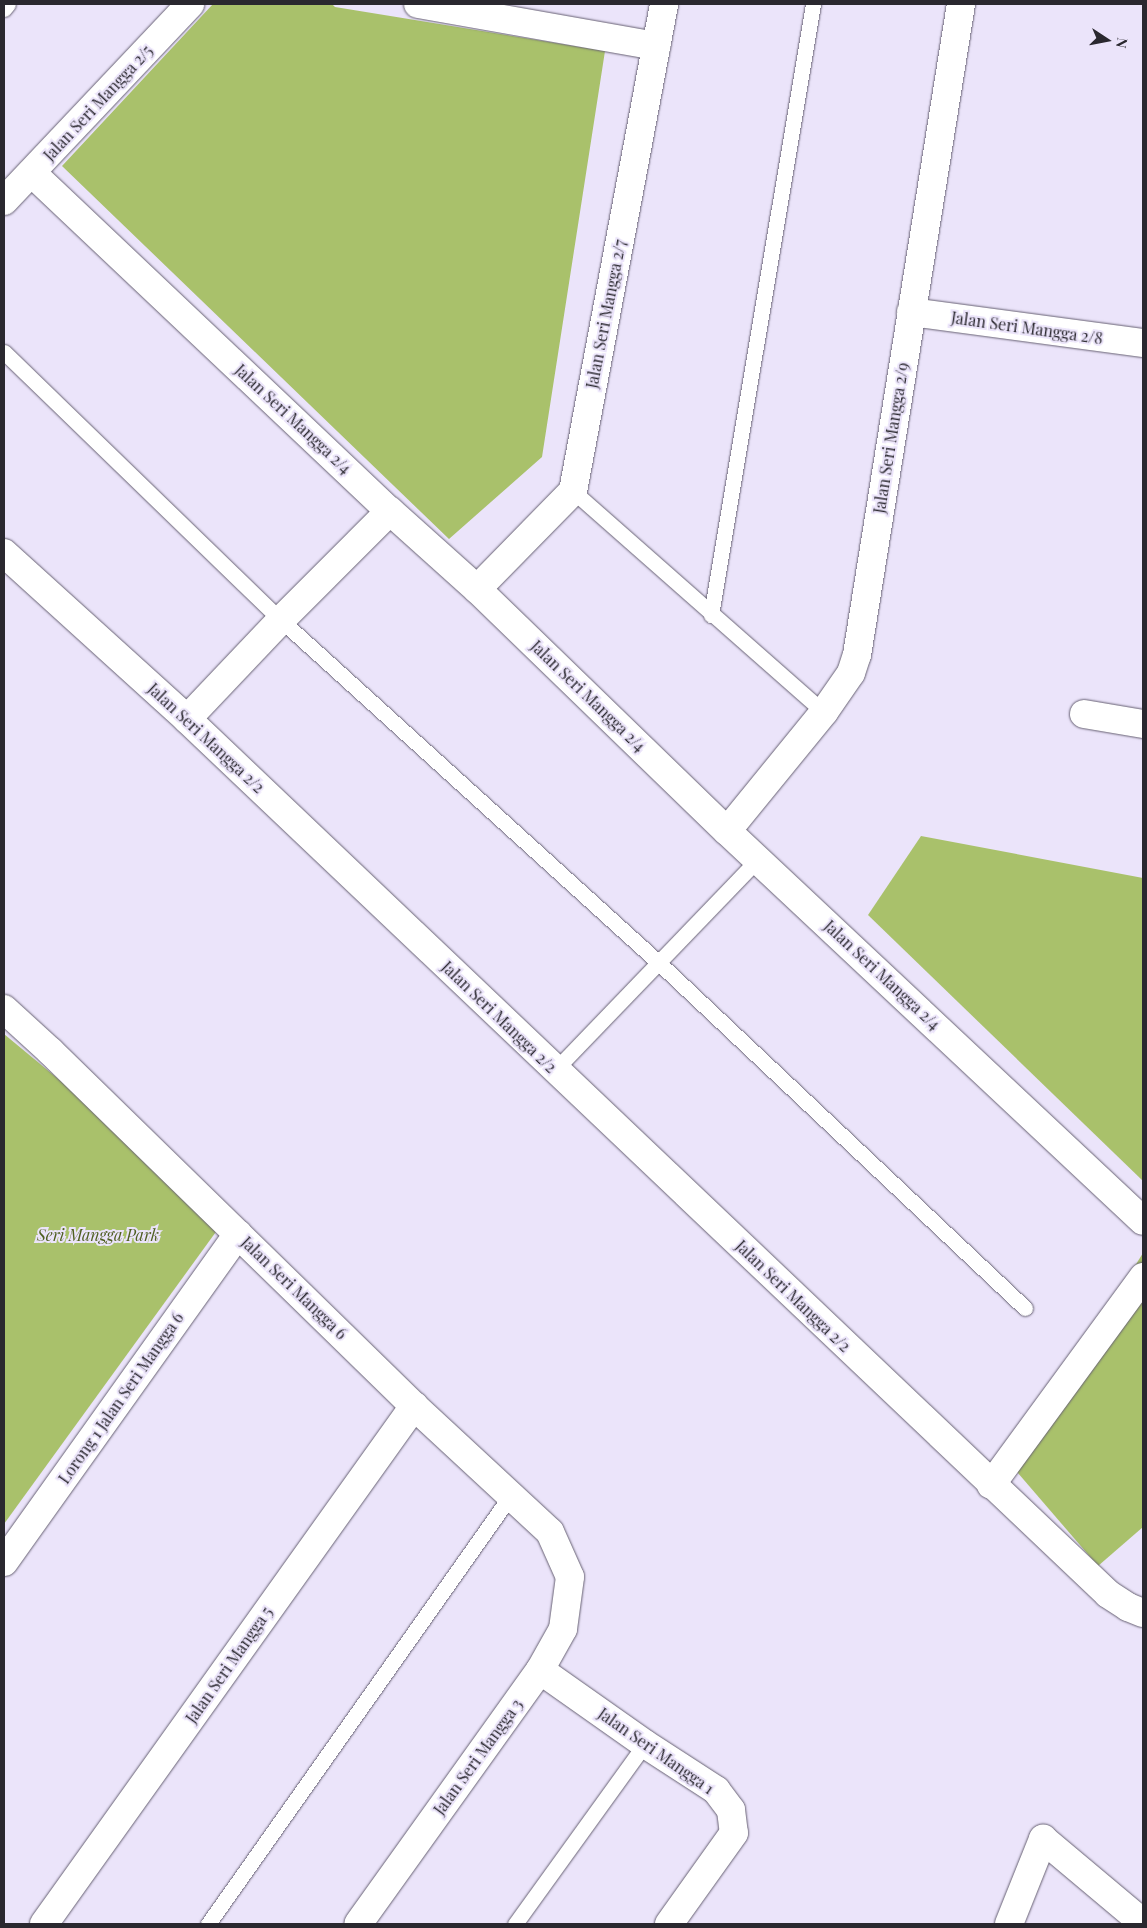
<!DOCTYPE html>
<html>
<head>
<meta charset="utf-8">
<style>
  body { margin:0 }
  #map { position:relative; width:1147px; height:1928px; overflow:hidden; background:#ebe4fa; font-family:"Playfair Display",serif }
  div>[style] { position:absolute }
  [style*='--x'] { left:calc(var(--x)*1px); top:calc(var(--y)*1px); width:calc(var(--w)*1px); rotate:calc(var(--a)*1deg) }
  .green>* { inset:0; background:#a9c16b }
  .roads { filter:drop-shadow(0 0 1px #676173) drop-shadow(0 0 1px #676173) }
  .lane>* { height:15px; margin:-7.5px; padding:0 7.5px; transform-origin:7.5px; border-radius:7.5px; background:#fff }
  .street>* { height:28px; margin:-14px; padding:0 14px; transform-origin:14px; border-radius:14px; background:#fff }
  span { translate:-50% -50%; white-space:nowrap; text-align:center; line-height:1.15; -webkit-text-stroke:4px #ebe4fa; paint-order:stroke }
  .street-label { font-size:16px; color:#2a282f }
  .park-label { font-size:16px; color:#4f5f21; font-style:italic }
  .frame { position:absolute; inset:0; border:5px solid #2a282f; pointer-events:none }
  .north { position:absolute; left:1082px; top:15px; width:50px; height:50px; -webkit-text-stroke:4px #ebe4fa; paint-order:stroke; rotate:101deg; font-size:14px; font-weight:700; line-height:20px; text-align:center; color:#2a282f }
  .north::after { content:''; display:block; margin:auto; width:18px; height:22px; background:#2a282f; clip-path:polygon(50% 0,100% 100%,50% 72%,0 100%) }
</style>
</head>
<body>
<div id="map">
  <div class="green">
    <i style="clip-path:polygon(213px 4px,332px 4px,335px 7px,605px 51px,542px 457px,449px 539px,62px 166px)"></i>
    <i style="clip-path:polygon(921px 836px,1143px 878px,1143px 1181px,868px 915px)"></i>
    <i style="clip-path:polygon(4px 1034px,226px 1218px,4px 1524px)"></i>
    <i style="clip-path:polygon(1143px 1253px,1143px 1527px,1098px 1566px,1011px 1465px)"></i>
  </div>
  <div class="roads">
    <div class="lane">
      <i style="--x:4;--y:9;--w:6;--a:-51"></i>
      <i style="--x:4;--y:352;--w:385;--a:44.1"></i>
      <i style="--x:281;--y:620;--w:510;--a:42.22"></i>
      <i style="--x:659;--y:963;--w:503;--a:43.31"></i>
      <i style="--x:573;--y:491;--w:334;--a:41.4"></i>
      <i style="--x:711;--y:615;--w:619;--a:-80.52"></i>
      <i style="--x:555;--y:1070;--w:293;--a:-46.1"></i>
      <i style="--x:208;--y:1924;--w:525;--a:-54.77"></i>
      <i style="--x:515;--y:1924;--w:222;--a:-54.2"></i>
    </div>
    <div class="street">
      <i style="--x:418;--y:4;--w:242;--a:10"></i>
      <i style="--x:32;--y:173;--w:492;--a:43.4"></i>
      <i style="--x:390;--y:511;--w:117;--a:41.9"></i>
      <i style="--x:477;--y:589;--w:348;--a:44.1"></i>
      <i style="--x:727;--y:831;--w:570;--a:43.15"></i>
      <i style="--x:4;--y:201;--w:271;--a:-46.6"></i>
      <i style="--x:911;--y:312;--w:234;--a:7.6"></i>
      <i style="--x:4;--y:553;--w:247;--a:42.2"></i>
      <i style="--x:187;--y:719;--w:1270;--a:43.53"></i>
      <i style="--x:1108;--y:1594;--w:24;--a:33"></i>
      <i style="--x:1128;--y:1607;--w:16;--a:22"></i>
      <i style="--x:477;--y:589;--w:137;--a:-45.6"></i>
      <i style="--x:573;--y:491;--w:495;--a:-79.4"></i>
      <i style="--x:1084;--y:714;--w:60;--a:9.6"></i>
      <i style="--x:187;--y:719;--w:137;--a:-46.5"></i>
      <i style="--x:281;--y:620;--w:154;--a:-45"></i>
      <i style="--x:727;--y:831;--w:154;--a:-50.8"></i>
      <i style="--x:824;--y:712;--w:47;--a:-55.3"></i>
      <i style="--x:851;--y:673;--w:19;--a:-72"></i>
      <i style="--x:857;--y:655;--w:659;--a:-80.92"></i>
      <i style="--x:4;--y:1009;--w:62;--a:42.4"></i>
      <i style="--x:50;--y:1051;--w:508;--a:44.28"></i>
      <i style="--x:414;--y:1406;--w:185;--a:42.8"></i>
      <i style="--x:550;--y:1532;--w:49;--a:66"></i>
      <i style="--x:570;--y:1577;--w:52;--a:97.7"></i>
      <i style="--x:563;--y:1629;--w:47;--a:119.3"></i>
      <i style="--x:540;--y:1670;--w:312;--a:125.6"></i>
      <i style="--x:991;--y:1485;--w:258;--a:-53.8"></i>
      <i style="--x:4;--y:1562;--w:403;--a:-54.5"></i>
      <i style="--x:540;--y:1670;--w:128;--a:35.2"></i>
      <i style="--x:645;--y:1744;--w:85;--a:32.9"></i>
      <i style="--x:716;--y:1790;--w:25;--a:53"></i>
      <i style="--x:731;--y:1810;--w:23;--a:83"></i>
      <i style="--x:734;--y:1833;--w:112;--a:125.5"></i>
      <i style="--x:44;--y:1924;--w:637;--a:-54.46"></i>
      <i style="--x:1009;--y:1924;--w:92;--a:-68.2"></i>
      <i style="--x:1043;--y:1839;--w:131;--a:40"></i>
    </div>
  </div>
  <div class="street-label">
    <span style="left:98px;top:103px;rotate:-47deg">Jalan Seri Mangga 2/5</span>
    <span style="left:606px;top:314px;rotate:-79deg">Jalan Seri Mangga 2/7</span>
    <span style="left:1027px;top:328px;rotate:8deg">Jalan Seri Mangga 2/8</span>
    <span style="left:293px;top:419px;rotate:43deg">Jalan Seri Mangga 2/4</span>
    <span style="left:891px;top:438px;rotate:-81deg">Jalan Seri Mangga 2/9</span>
    <span style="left:588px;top:696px;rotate:44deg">Jalan Seri Mangga 2/4</span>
    <span style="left:206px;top:738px;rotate:43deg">Jalan Seri Mangga 2/2</span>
    <span style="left:882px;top:975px;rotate:43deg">Jalan Seri Mangga 2/4</span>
    <span style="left:499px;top:1017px;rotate:44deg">Jalan Seri Mangga 2/2</span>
    <span style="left:294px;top:1288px;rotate:44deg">Jalan Seri Mangga 6</span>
    <span style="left:793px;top:1296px;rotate:44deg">Jalan Seri Mangga 2/2</span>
    <span style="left:121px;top:1398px;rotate:-55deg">Lorong 1 Jalan Seri Mangga 6</span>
    <span style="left:229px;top:1665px;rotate:-55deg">Jalan Seri Mangga 5</span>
    <span style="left:656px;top:1751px;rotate:35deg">Jalan Seri Mangga 1</span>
    <span style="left:478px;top:1757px;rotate:-54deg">Jalan Seri Mangga 3</span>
  </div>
  <div class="park-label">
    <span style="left:98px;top:1235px">Seri Mangga Park</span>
  </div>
  <div class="frame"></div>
  <div class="north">N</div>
</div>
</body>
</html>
